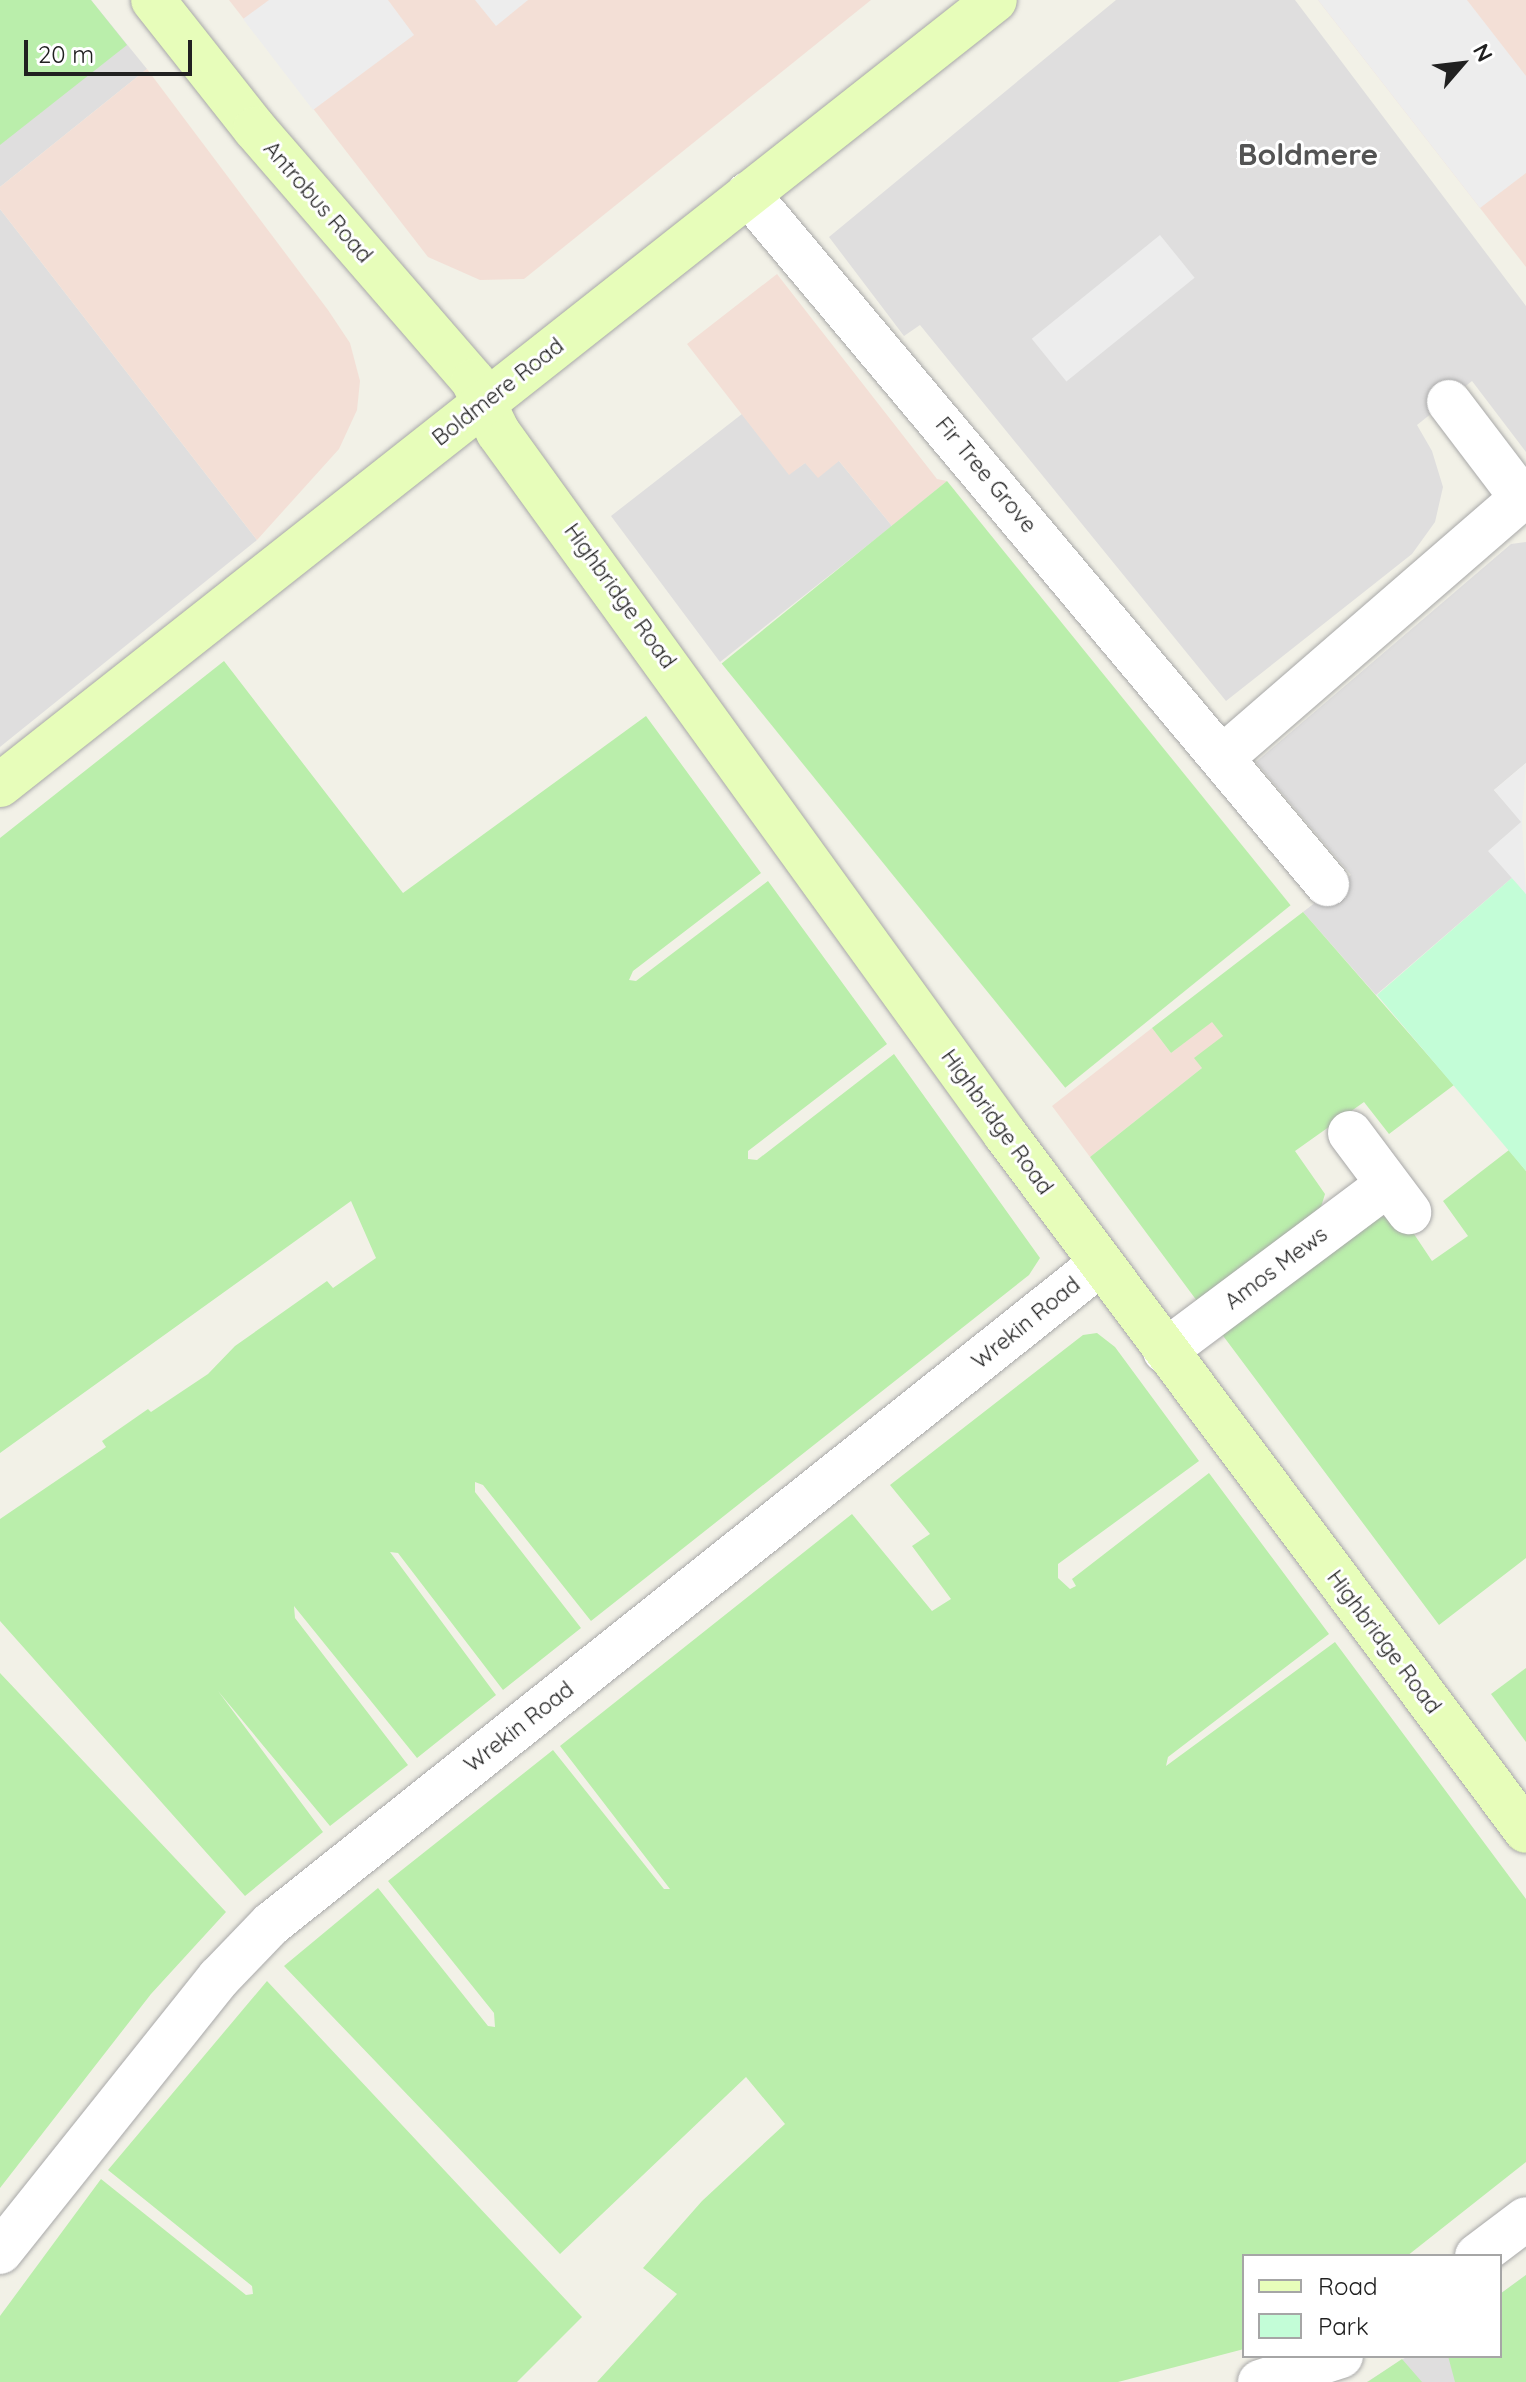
<!DOCTYPE html>
<html>
<head>
<meta charset="utf-8">
<style>
  body { margin:0 }
  #map { position:relative; width:1526px; height:2382px; overflow:hidden; background:#f2f1e7; font-family:Quicksand,sans-serif }
  div>[style] { position:absolute }
  [style*='--x'] { left:calc(var(--x)*1px); top:calc(var(--y)*1px); width:calc(var(--w)*1px); rotate:calc(var(--a)*1deg) }
  .residential>* { inset:0; background:#dfdede }
  .commercial>* { inset:0; background:#f3dfd6 }
  .grass>* { inset:0; background:#baeeab; transform-origin:0 0 }
  .park>* { inset:0; background:#c3fdd7 }
  .parking>* { inset:0; background:#ededed; transform-origin:0 0 }
  .roads { filter:drop-shadow(0 0 2px #a8a8a8) drop-shadow(0 0 2px #a8a8a8) }
  .street>* { height:44px; margin:-22px; padding:0 22px; transform-origin:22px; border-radius:22px; background:#fff }
  .secondary>* { height:44px; margin:-22px; padding:0 22px; transform-origin:22px; border-radius:22px; background:#e7fdba }
  span { translate:-50% -50%; white-space:nowrap; text-align:center; line-height:1.15; -webkit-text-stroke:6px #fff; paint-order:stroke }
  .street-label { font-size:22px; color:#212121 }
  .district-label { font-size:30px; color:#545454; font-weight:700 }
  .legend { position:absolute; left:1242px; top:2254px; width:260px; height:104px; box-sizing:border-box; background:#fff; border:2px solid #a6a6a6; margin:0; padding:10px 14px; list-style:none; font-size:24px; color:#212121 }
  .legend li { display:flex; align-items:center; gap:16px; height:40px }
  .legend b { width:40px; border:2px solid #a6a6a6 }
  .north { position:absolute; left:1422px; top:24px; width:80px; height:80px; -webkit-text-stroke:6px #fff; paint-order:stroke; rotate:62deg; font-size:22px; font-weight:700; line-height:32px; text-align:center; color:#212121 }
  .north::after { content:''; display:block; margin:auto; width:28px; height:36px; background:#212121; clip-path:polygon(50% 0,100% 100%,50% 72%,0 100%) }
  .scale { position:absolute; left:24px; top:40px; width:168px; height:36px; box-sizing:border-box; border:4px solid #212121; border-top:0; padding-left:10px; font-size:24px; line-height:28px; white-space:nowrap; color:#212121; -webkit-text-stroke:6px #fff; paint-order:stroke }
</style>
</head>
<body>
<div id="map">
  <div class="residential">
    <i style="clip-path:polygon(0 0,91px 0,147px 69px,0 187px)"></i>
    <i style="clip-path:polygon(1116px 0,1295px 0,1526px 306px,1526px 452px,1472px 381px,1417px 425px,1432px 451px,1443px 487px,1435px 522px,1412px 554px,1226px 701px,920px 325px,904px 336px,829px 237px)"></i>
    <i style="clip-path:polygon(0 209px,257px 540px,0 747px)"></i>
    <i style="clip-path:polygon(742px 414px,789px 474px,805px 463px,839px 461px,892px 526px,720px 662px,611px 516px)"></i>
    <i style="clip-path:polygon(1526px 542px,1526px 763px,1494px 790px,1522px 822px,1489px 851px,1513px 877px,1376px 995px,1303px 912px,1351px 875px,1256px 762px,1511px 544px)"></i>
    <i style="clip-path:polygon(1526px 2275px,1526px 2382px,1367px 2382px,1408px 2356px,1500px 2356px,1500px 2294px)"></i>
  </div>
  <div class="commercial">
    <i style="clip-path:polygon(229px 0,871px 0,524px 279px,480px 280px,428px 257px)"></i>
    <i style="clip-path:polygon(1318px 0,1526px 0,1526px 267px,1480px 208px)"></i>
    <i style="clip-path:polygon(147px 69px,328px 310px,350px 343px,360px 381px,357px 410px,339px 449px,257px 540px,0 209px,0 187px)"></i>
    <i style="clip-path:polygon(777px 274px,937px 479px,947px 481px,892px 526px,839px 461px,818px 478px,805px 463px,789px 475px,687px 344px)"></i>
    <i style="clip-path:polygon(1212px 1021px,1223px 1036px,1202px 1068px,1090px 1157px,1052px 1106px,1152px 1028px,1171px 1053px)"></i>
  </div>
  <div class="grass">
    <i style="clip-path:polygon(0 0,91px 0,127px 45px,0 145px)"></i>
    <i style="left:947px;top:481px;width:546px;height:290px;rotate:51deg"></i>
    <i style="clip-path:polygon(224px 661px,403px 893px,646px 716px,761px 873px,633px 971px,629px 980px,636px 981px,768px 881px,887px 1044px,748px 1151px,748px 1159px,757px 1160px,894px 1054px,1040px 1258px,1029px 1275px,591px 1621px,483px 1485px,475px 1482px,475px 1492px,581px 1628px,503px 1690px,398px 1553px,390px 1552px,496px 1695px,417px 1758px,294px 1606px,295px 1618px,408px 1765px,330px 1826px,218px 1691px,323px 1832px,245px 1896px,0 1621px,0 1519px,106px 1447px,102px 1441px,148px 1409px,151px 1412px,208px 1374px,235px 1346px,327px 1281px,333px 1288px,376px 1258px,351px 1201px,0 1453px,0 838px)"></i>
    <i style="clip-path:polygon(1303px 912px,1454px 1085px,1389px 1134px,1364px 1102px,1295px 1151px,1325px 1194px,1316px 1223px,1200px 1305px,1090px 1157px,1202px 1068px,1194px 1058px,1223px 1036px,1212px 1022px,1171px 1053px,1152px 1028px)"></i>
    <i style="clip-path:polygon(1509px 1150px,1526px 1171px,1526px 1558px,1439px 1625px,1221px 1333px,1376px 1214px,1408px 1225px,1432px 1261px,1468px 1236px,1443px 1201px)"></i>
    <i style="clip-path:polygon(1097px 1333px,1115px 1347px,1199px 1461px,1058px 1564px,1058px 1578px,1070px 1589px,1076px 1586px,1072px 1579px,1209px 1473px,1329px 1634px,1168px 1757px,1166px 1766px,1335px 1642px,1526px 1899px,1526px 2162px,1407px 2256px,1244px 2256px,1244px 2349px,1118px 2382px,597px 2382px,677px 2294px,643px 2268px,702px 2201px,785px 2124px,746px 2077px,560px 2254px,284px 1966px,378px 1888px,488px 2026px,495px 2027px,494px 2013px,388px 1881px,553px 1750px,664px 1889px,670px 1889px,560px 1746px,852px 1514px,932px 1611px,951px 1599px,912px 1546px,930px 1534px,890px 1485px,1083px 1335px)"></i>
    <i style="clip-path:polygon(1526px 1668px,1526px 1742px,1491px 1694px)"></i>
    <i style="clip-path:polygon(0 1673px,226px 1912px,151px 1994px,0 2188px)"></i>
    <i style="clip-path:polygon(267px 1981px,582px 2317px,517px 2382px,0 2382px,0 2316px,101px 2179px,246px 2295px,253px 2294px,252px 2286px,108px 2170px)"></i>
    <i style="clip-path:polygon(1526px 2275px,1526px 2382px,1455px 2382px,1448px 2356px,1500px 2356px,1500px 2294px)"></i>
    <i style="clip-path:polygon(1402px 2359px,1422px 2382px,1367px 2382px,1369px 2381px)"></i>
  </div>
  <div class="park">
    <i style="clip-path:polygon(1513px 877px,1526px 894px,1526px 1171px,1377px 995px)"></i>
  </div>
  <div class="parking">
    <i style="clip-path:polygon(269px 0,388px 0,414px 35px,313px 110px,243px 19px)"></i>
    <i style="clip-path:polygon(475px 0,528px 0,496px 26px)"></i>
    <i style="clip-path:polygon(1318px 0,1467px 0,1526px 76px,1526px 173px,1480px 208px)"></i>
    <i style="left:1160px;top:235px;width:55px;height:165px;rotate:51deg"></i>
    <i style="clip-path:polygon(1526px 763px,1522px 822px,1526px 894px,1488px 851px,1521px 822px,1494px 790px)"></i>
  </div>
  <div class="roads">
    <div class="street">
      <i style="--x:748;--y:194;--w:901;--a:50"></i>
      <i style="--x:1449;--y:402;--w:121;--a:52.8"></i>
      <i style="--x:1224;--y:756;--w:400;--a:-40.9"></i>
      <i style="--x:1350;--y:1133;--w:99;--a:53.2"></i>
      <i style="--x:1165;--y:1351;--w:277;--a:-36.8"></i>
      <i style="--x:0;--y:2252;--w:351;--a:-51.4"></i>
      <i style="--x:219;--y:1978;--w:75;--a:-46.1"></i>
      <i style="--x:271;--y:1924;--w:1060;--a:-38.52"></i>
      <i style="--x:1477;--y:2256;--w:61;--a:-37.1"></i>
      <i style="--x:1260;--y:2382;--w:85;--a:-17.8"></i>
    </div>
    <div class="secondary">
      <i style="--x:153;--y:0;--w:164;--a:51.7"></i>
      <i style="--x:255;--y:129;--w:333;--a:49.1"></i>
      <i style="--x:473;--y:381;--w:57;--a:63.9"></i>
      <i style="--x:498;--y:432;--w:866;--a:54.16"></i>
      <i style="--x:1005;--y:1134;--w:870;--a:53.22"></i>
      <i style="--x:0;--y:785;--w:1267;--a:-38.27"></i>
    </div>
  </div>
  <div class="street-label">
    <span style="left:318px;top:202px;rotate:49deg">Antrobus Road</span>
    <span style="left:498px;top:392px;rotate:-38deg">Boldmere Road</span>
    <span style="left:986px;top:475px;rotate:50deg">Fir Tree Grove</span>
    <span style="left:620px;top:596px;rotate:54deg">Highbridge Road</span>
    <span style="left:997px;top:1122px;rotate:54deg">Highbridge Road</span>
    <span style="left:1276px;top:1268px;rotate:-37deg">Amos Mews</span>
    <span style="left:1026px;top:1323px;rotate:-39deg">Wrekin Road</span>
    <span style="left:1384px;top:1642px;rotate:53deg">Highbridge Road</span>
    <span style="left:519px;top:1727px;rotate:-38deg">Wrekin Road</span>
  </div>
  <div class="district-label">
    <span style="left:1308px;top:154px">Boldmere</span>
  </div>
  <ul class="legend">
  <li><b style="height:10px;background:#e7fdba"></b>Road</li>
  <li><b style="height:22px;background:#c3fdd7"></b>Park</li>
  </ul>
  <div class="north">N</div>
  <div class="scale">20 m</div>
</div>
</body>
</html>
